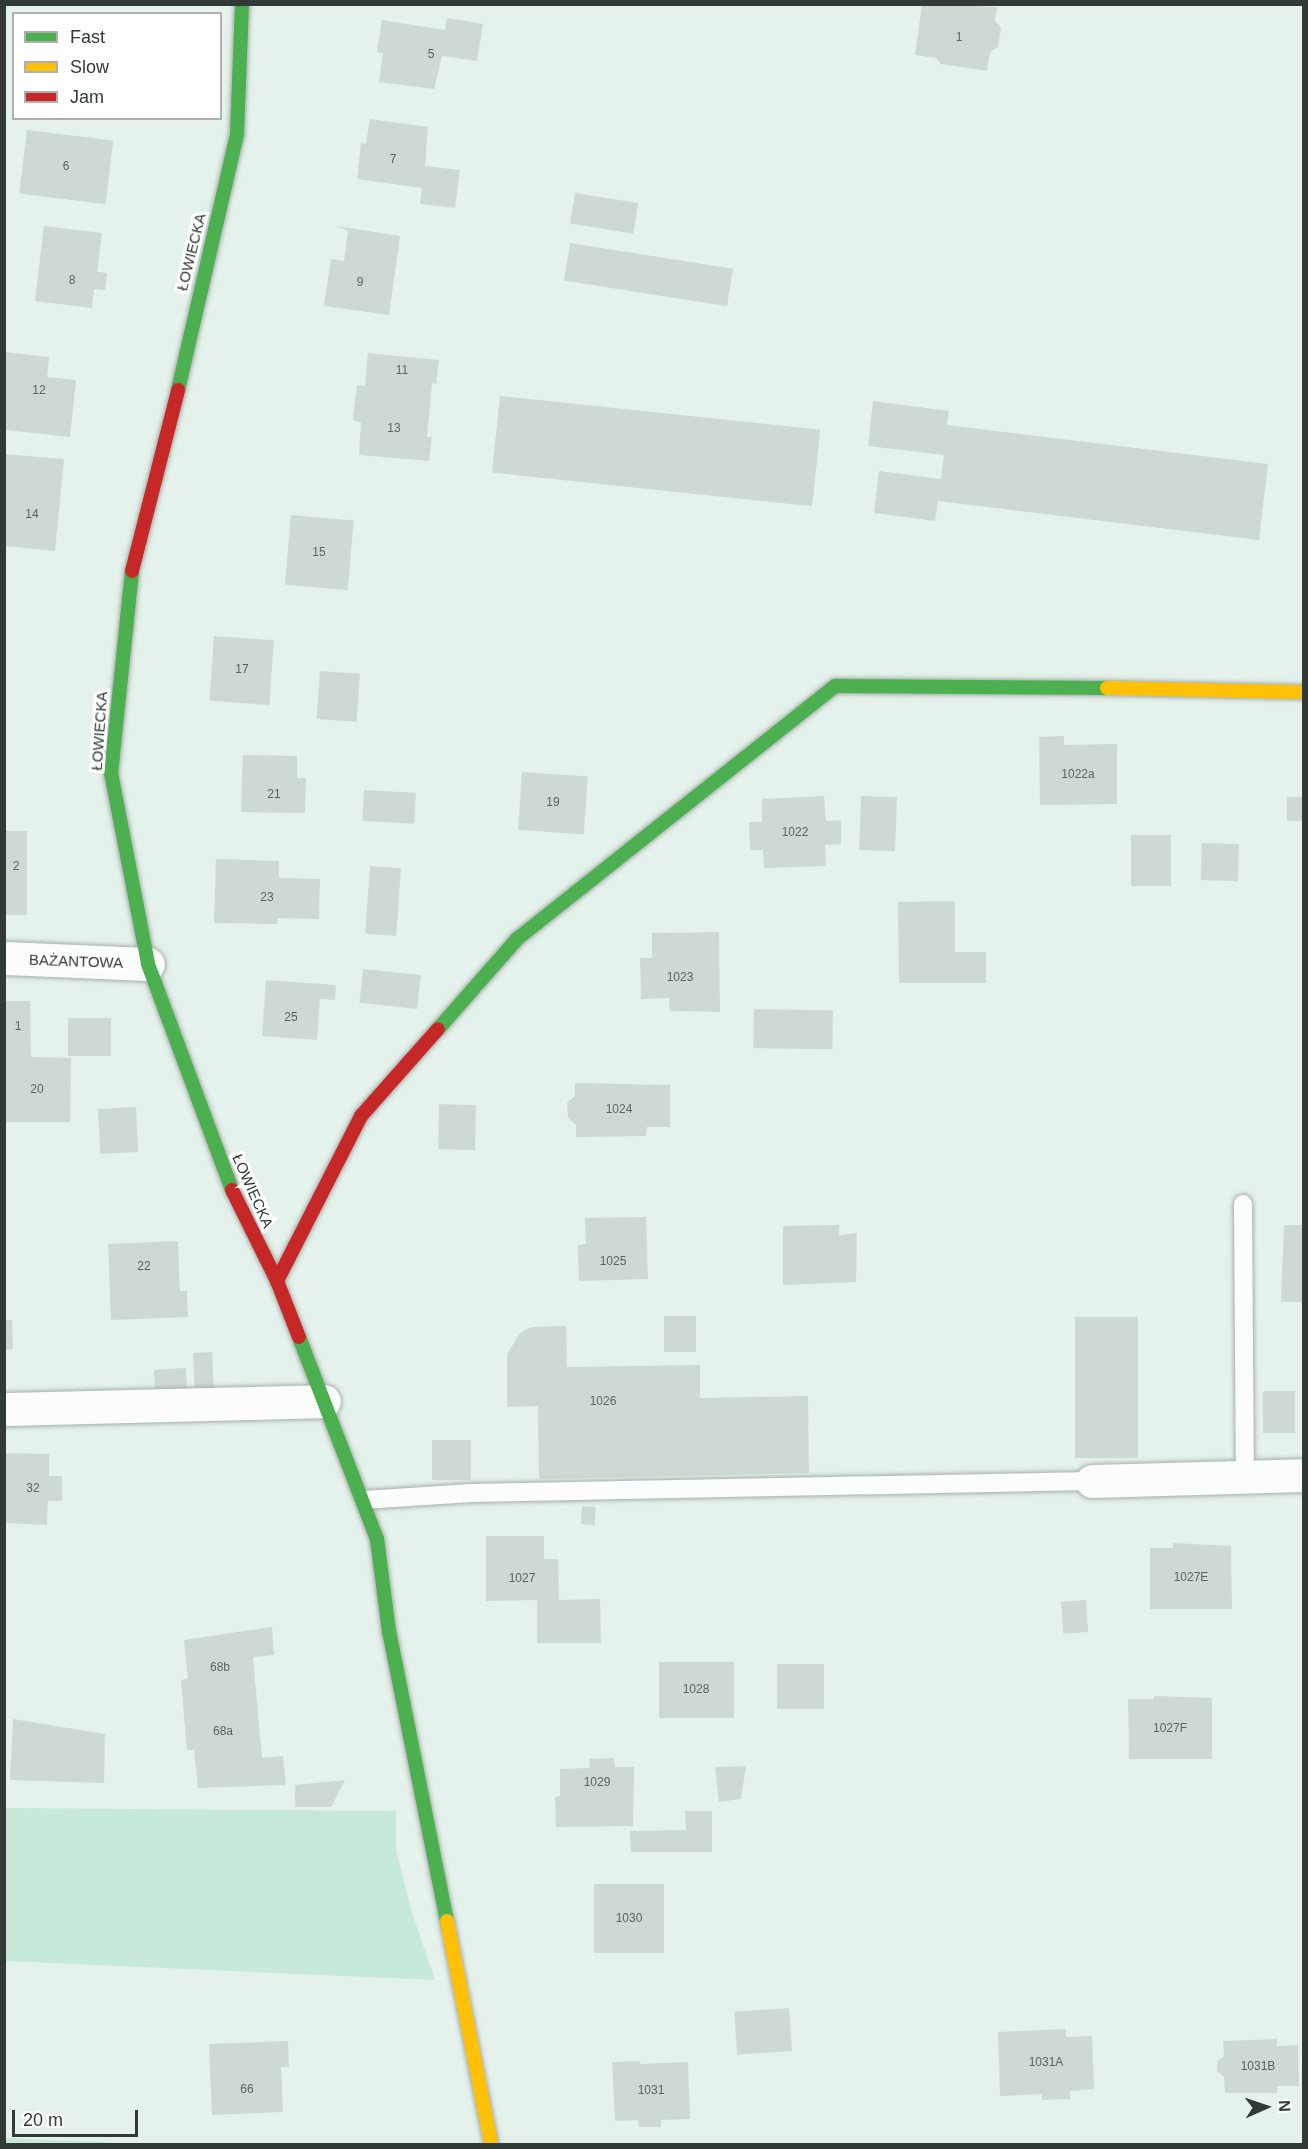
<!DOCTYPE html>
<html>
<head>
<meta charset="utf-8">
<style>
  body { margin:0 }
  #map { position:relative; width:1308px; height:2149px; overflow:hidden; background:#e5f1eb; font-family:Arial,sans-serif }
  div>[style] { position:absolute }
  [style*='--x'] { left:calc(var(--x)*1px); top:calc(var(--y)*1px); width:calc(var(--w)*1px); rotate:calc(var(--a)*1deg) }
  .green>* { inset:0; background:#c6e9d8 }
  .building>* { inset:0; background:#cfd9d4; transform-origin:0 0 }
  .roads { filter:drop-shadow(0 0 2px #a6b0ab) drop-shadow(0 0 2px #a6b0ab) }
  .lane>* { height:18px; margin:-9px; padding:0 9px; transform-origin:9px; border-radius:9px; background:#fbfdfc }
  .street>* { height:33px; margin:-16.5px; padding:0 16.5px; transform-origin:16.5px; border-radius:16.5px; background:#fbfdfc }
  .fast>* { height:14px; margin:-7px; padding:0 7px; transform-origin:7px; border-radius:7px; background:#4caf50 }
  .slow>* { height:14px; margin:-7px; padding:0 7px; transform-origin:7px; border-radius:7px; background:#ffc107 }
  .jam>* { height:14px; margin:-7px; padding:0 7px; transform-origin:7px; border-radius:7px; background:#c62828 }
  span { translate:-50% -50%; white-space:nowrap; text-align:center; line-height:1.15; -webkit-text-stroke:6px #fff; paint-order:stroke }
  .number-label { font-size:12px; color:#5a645f }
  .number-label span { -webkit-text-stroke-width:0 }
  .street-label { font-size:15px; color:#313a36 }
  .frame { position:absolute; inset:0; border:6px solid #313a36; pointer-events:none }
  .legend { position:absolute; left:12px; top:12px; width:210px; height:108px; box-sizing:border-box; background:#fff; border:2px solid #adb0af; margin:0; padding:8px 10px; list-style:none; font-size:18px; color:#313a36 }
  .legend li { display:flex; align-items:center; gap:12px; height:30px }
  .legend b { width:30px; border:2px solid #adb0af }
  .north { position:absolute; left:1236px; top:2077px; width:60px; height:60px; -webkit-text-stroke:4px #fff; paint-order:stroke; rotate:87deg; font-size:16px; font-weight:700; line-height:24px; text-align:center; color:#313a36 }
  .north::after { content:''; display:block; margin:auto; width:21px; height:27px; background:#313a36; clip-path:polygon(50% 0,100% 100%,50% 72%,0 100%) }
  .scale { position:absolute; left:12px; top:2110px; width:126px; height:27px; box-sizing:border-box; border:3px solid #313a36; border-top:0; padding-left:8px; font-size:18px; line-height:21px; white-space:nowrap; color:#313a36; -webkit-text-stroke:4px #fff; paint-order:stroke }
</style>
</head>
<body>
<div id="map">
  <div class="green">
    <i style="clip-path:polygon(5px 1808px,396px 1811px,396px 1849px,411px 1910px,435px 1980px,5px 1961px)"></i>
    <i style="clip-path:polygon(4px 2138px,5px 2138px,151px 2144px,5px 2144px)"></i>
  </div>
  <div class="building">
    <i style="clip-path:polygon(922px 4px,997px 7px,995px 21px,1001px 28px,998px 47px,990px 52px,987px 71px,941px 64px,936px 58px,915px 55px)"></i>
    <i style="clip-path:polygon(447px 18px,483px 24px,477px 61px,442px 56px,434px 89px,379px 82px,383px 53px,377px 52px,382px 20px,445px 30px)"></i>
    <i style="clip-path:polygon(370px 119px,428px 127px,425px 166px,460px 170px,455px 208px,420px 204px,422px 188px,357px 179px,361px 143px,366px 144px)"></i>
    <i style="left:27px;top:130px;width:87px;height:64px;rotate:7deg"></i>
    <i style="left:575px;top:193px;width:64px;height:31px;rotate:9deg"></i>
    <i style="clip-path:polygon(44px 226px,102px 233px,97px 272px,107px 273px,105px 290px,94px 289px,92px 308px,35px 301px)"></i>
    <i style="clip-path:polygon(336px 226px,400px 236px,389px 315px,324px 306px,331px 259px,344px 261px,348px 231px)"></i>
    <i style="left:570px;top:243px;width:165px;height:38px;rotate:9deg"></i>
    <i style="clip-path:polygon(4px 352px,49px 357px,47px 377px,76px 380px,70px 437px,5px 430px)"></i>
    <i style="clip-path:polygon(368px 353px,439px 360px,436px 384px,432px 383px,427px 437px,432px 437px,429px 461px,359px 455px,361px 422px,354px 421px,353px 418px,357px 385px,365px 386px)"></i>
    <i style="left:500px;top:396px;width:322px;height:77px;rotate:6deg"></i>
    <i style="clip-path:polygon(873px 401px,949px 411px,947px 425px,1268px 464px,1259px 540px,938px 501px,935px 521px,874px 513px,879px 471px,941px 479px,944px 455px,868px 446px)"></i>
    <i style="clip-path:polygon(4px 454px,64px 459px,55px 551px,4px 546px)"></i>
    <i style="left:291px;top:515px;width:63px;height:70px;rotate:5deg"></i>
    <i style="left:214px;top:636px;width:60px;height:65px;rotate:4deg"></i>
    <i style="left:320px;top:671px;width:40px;height:48px;rotate:4deg"></i>
    <i style="clip-path:polygon(1064px 736px,1064px 745px,1117px 744px,1117px 804px,1040px 805px,1039px 737px)"></i>
    <i style="clip-path:polygon(243px 755px,297px 756px,297px 778px,306px 778px,305px 813px,241px 812px)"></i>
    <i style="left:522px;top:772px;width:66px;height:58px;rotate:4deg"></i>
    <i style="left:364px;top:790px;width:52px;height:31px;rotate:3deg"></i>
    <i style="clip-path:polygon(824px 796px,826px 821px,841px 820px,841px 844px,825px 845px,826px 866px,764px 868px,763px 850px,750px 850px,749px 822px,762px 822px,762px 799px)"></i>
    <i style="left:861px;top:796px;width:36px;height:54px;rotate:2deg"></i>
    <i style="left:1287px;top:797px;width:17px;height:24px"></i>
    <i style="left:4px;top:831px;width:23px;height:84px"></i>
    <i style="left:1171px;top:835px;width:51px;height:40px;rotate:90deg"></i>
    <i style="left:1202px;top:843px;width:37px;height:37px;rotate:2deg"></i>
    <i style="clip-path:polygon(216px 859px,279px 861px,279px 878px,320px 879px,319px 919px,278px 918px,277px 924px,214px 923px)"></i>
    <i style="left:370px;top:866px;width:31px;height:68px;rotate:4deg"></i>
    <i style="clip-path:polygon(955px 901px,955px 952px,986px 952px,986px 983px,899px 983px,898px 902px)"></i>
    <i style="clip-path:polygon(719px 932px,720px 1012px,670px 1011px,669px 998px,641px 999px,640px 958px,652px 958px,652px 933px)"></i>
    <i style="left:363px;top:969px;width:58px;height:34px;rotate:6deg"></i>
    <i style="clip-path:polygon(266px 980px,336px 985px,335px 1000px,320px 999px,317px 1040px,262px 1036px)"></i>
    <i style="clip-path:polygon(4px 1001px,30px 1001px,31px 1057px,71px 1058px,70px 1122px,4px 1122px)"></i>
    <i style="left:754px;top:1009px;width:79px;height:39px;rotate:1deg"></i>
    <i style="left:68px;top:1018px;width:43px;height:38px"></i>
    <i style="clip-path:polygon(575px 1083px,670px 1085px,670px 1127px,647px 1127px,646px 1136px,576px 1137px,576px 1125px,568px 1118px,567px 1103px,575px 1096px)"></i>
    <i style="left:476px;top:1105px;width:45px;height:37px;rotate:91deg"></i>
    <i style="left:136px;top:1107px;width:45px;height:38px;rotate:87deg"></i>
    <i style="clip-path:polygon(646px 1217px,648px 1279px,579px 1281px,578px 1245px,586px 1244px,585px 1218px)"></i>
    <i style="clip-path:polygon(839px 1225px,839px 1235px,857px 1233px,856px 1282px,783px 1285px,783px 1226px)"></i>
    <i style="clip-path:polygon(1284px 1225px,1304px 1225px,1304px 1313px,1301px 1302px,1281px 1302px)"></i>
    <i style="clip-path:polygon(178px 1241px,180px 1291px,187px 1291px,188px 1317px,111px 1320px,108px 1244px)"></i>
    <i style="left:696px;top:1316px;width:36px;height:32px;rotate:90deg"></i>
    <i style="left:1075px;top:1317px;width:63px;height:141px"></i>
    <i style="clip-path:polygon(4px 1320px,12px 1320px,13px 1349px,4px 1350px)"></i>
    <i style="clip-path:polygon(566px 1326px,567px 1367px,700px 1365px,700px 1398px,808px 1396px,809px 1473px,539px 1479px,538px 1406px,507px 1407px,507px 1354px,520px 1333px,531px 1327px)"></i>
    <i style="left:212px;top:1352px;width:36px;height:19px;rotate:87deg"></i>
    <i style="left:186px;top:1368px;width:21px;height:32px;rotate:87deg"></i>
    <i style="left:1263px;top:1391px;width:32px;height:42px"></i>
    <i style="left:432px;top:1440px;width:39px;height:40px"></i>
    <i style="clip-path:polygon(4px 1453px,49px 1454px,49px 1476px,62px 1476px,62px 1501px,48px 1501px,47px 1525px,4px 1523px)"></i>
    <i style="left:582px;top:1506px;width:14px;height:18px;rotate:4deg"></i>
    <i style="clip-path:polygon(486px 1536px,544px 1536px,544px 1559px,558px 1559px,559px 1600px,600px 1599px,601px 1643px,537px 1643px,537px 1600px,486px 1601px)"></i>
    <i style="clip-path:polygon(1173px 1543px,1231px 1546px,1232px 1609px,1150px 1609px,1150px 1548px,1173px 1548px)"></i>
    <i style="left:1086px;top:1600px;width:32px;height:25px;rotate:86deg"></i>
    <i style="clip-path:polygon(272px 1627px,274px 1655px,253px 1657px,262px 1758px,283px 1756px,286px 1785px,198px 1788px,194px 1750px,187px 1750px,181px 1680px,188px 1679px,184px 1640px)"></i>
    <i style="left:659px;top:1662px;width:75px;height:56px"></i>
    <i style="left:777px;top:1664px;width:47px;height:45px"></i>
    <i style="clip-path:polygon(1154px 1696px,1212px 1698px,1212px 1759px,1129px 1759px,1128px 1699px,1154px 1699px)"></i>
    <i style="clip-path:polygon(13px 1719px,105px 1734px,104px 1783px,10px 1780px)"></i>
    <i style="clip-path:polygon(614px 1758px,615px 1767px,634px 1767px,633px 1826px,556px 1827px,555px 1797px,560px 1796px,560px 1769px,590px 1768px,589px 1759px)"></i>
    <i style="clip-path:polygon(746px 1766px,741px 1799px,719px 1802px,715px 1767px)"></i>
    <i style="clip-path:polygon(345px 1780px,331px 1807px,295px 1807px,295px 1785px)"></i>
    <i style="clip-path:polygon(685px 1811px,712px 1811px,712px 1852px,631px 1852px,630px 1831px,686px 1830px)"></i>
    <i style="left:664px;top:1884px;width:69px;height:70px;rotate:90deg"></i>
    <i style="left:789px;top:2008px;width:43px;height:55px;rotate:86deg"></i>
    <i style="clip-path:polygon(1066px 2029px,1066px 2037px,1092px 2036px,1094px 2089px,1070px 2091px,1070px 2099px,1042px 2100px,1042px 2094px,1000px 2096px,998px 2032px)"></i>
    <i style="clip-path:polygon(1277px 2039px,1277px 2046px,1298px 2045px,1299px 2086px,1277px 2086px,1277px 2093px,1225px 2093px,1224px 2077px,1217px 2071px,1217px 2062px,1224px 2056px,1223px 2041px)"></i>
    <i style="clip-path:polygon(288px 2041px,289px 2067px,281px 2067px,283px 2112px,212px 2115px,209px 2044px)"></i>
    <i style="clip-path:polygon(640px 2061px,640px 2064px,688px 2062px,690px 2119px,661px 2120px,661px 2127px,639px 2127px,638px 2120px,615px 2121px,612px 2062px)"></i>
  </div>
  <div class="roads">
    <div class="lane">
      <i style="--x:1243;--y:1204;--w:273;--a:89.6"></i>
      <i style="--x:364;--y:1500;--w:107;--a:-3.7"></i>
      <i style="--x:471;--y:1493;--w:621;--a:-1.11"></i>
    </div>
    <div class="street">
      <i style="--x:4;--y:958;--w:144;--a:2.4"></i>
      <i style="--x:4;--y:1409;--w:320;--a:-1.4"></i>
      <i style="--x:1092;--y:1481;--w:212;--a:-1.6"></i>
    </div>
    <div class="fast">
      <i style="--x:178;--y:390;--w:263;--a:-77"></i>
      <i style="--x:237;--y:134;--w:130;--a:-87.8"></i>
      <i style="--x:132;--y:571;--w:203;--a:95.9"></i>
      <i style="--x:111;--y:773;--w:195;--a:79"></i>
      <i style="--x:148;--y:964;--w:241;--a:69.6"></i>
      <i style="--x:438;--y:1029;--w:120;--a:-48.7"></i>
      <i style="--x:517;--y:939;--w:406;--a:-38.5"></i>
      <i style="--x:835;--y:686;--w:272;--a:0.4"></i>
      <i style="--x:299;--y:1337;--w:217;--a:68.9"></i>
      <i style="--x:377;--y:1539;--w:93;--a:82.6"></i>
      <i style="--x:389;--y:1631;--w:296;--a:78.7"></i>
    </div>
    <div class="slow">
      <i style="--x:1107;--y:688;--w:197;--a:1.2"></i>
      <i style="--x:447;--y:1921;--w:227;--a:78.8"></i>
    </div>
    <div class="jam">
      <i style="--x:132;--y:571;--w:187;--a:-75.7"></i>
      <i style="--x:232;--y:1190;--w:102;--a:63.7"></i>
      <i style="--x:277;--y:1281;--w:60;--a:68.6"></i>
      <i style="--x:277;--y:1281;--w:185;--a:-63"></i>
      <i style="--x:361;--y:1116;--w:116;--a:-48.5"></i>
    </div>
  </div>
  <div class="number-label">
    <span style="left:959px;top:38px">1</span>
    <span style="left:431px;top:55px">5</span>
    <span style="left:393px;top:160px">7</span>
    <span style="left:66px;top:167px">6</span>
    <span style="left:72px;top:281px">8</span>
    <span style="left:360px;top:283px">9</span>
    <span style="left:402px;top:371px">11</span>
    <span style="left:39px;top:391px">12</span>
    <span style="left:394px;top:429px">13</span>
    <span style="left:32px;top:515px">14</span>
    <span style="left:319px;top:553px">15</span>
    <span style="left:242px;top:670px">17</span>
    <span style="left:1078px;top:775px">1022a</span>
    <span style="left:274px;top:795px">21</span>
    <span style="left:553px;top:803px">19</span>
    <span style="left:795px;top:833px">1022</span>
    <span style="left:16px;top:867px">2</span>
    <span style="left:267px;top:898px">23</span>
    <span style="left:680px;top:978px">1023</span>
    <span style="left:291px;top:1018px">25</span>
    <span style="left:18px;top:1027px">1</span>
    <span style="left:37px;top:1090px">20</span>
    <span style="left:619px;top:1110px">1024</span>
    <span style="left:613px;top:1262px">1025</span>
    <span style="left:144px;top:1267px">22</span>
    <span style="left:603px;top:1402px">1026</span>
    <span style="left:33px;top:1489px">32</span>
    <span style="left:1191px;top:1578px">1027E</span>
    <span style="left:522px;top:1579px">1027</span>
    <span style="left:220px;top:1668px">68b</span>
    <span style="left:696px;top:1690px">1028</span>
    <span style="left:1170px;top:1729px">1027F</span>
    <span style="left:223px;top:1732px">68a</span>
    <span style="left:597px;top:1783px">1029</span>
    <span style="left:629px;top:1919px">1030</span>
    <span style="left:1046px;top:2063px">1031A</span>
    <span style="left:1258px;top:2067px">1031B</span>
    <span style="left:247px;top:2090px">66</span>
    <span style="left:651px;top:2091px">1031</span>
  </div>
  <div class="street-label">
    <span style="left:191px;top:252px;rotate:-76deg">ŁOWIECKA</span>
    <span style="left:99px;top:731px;rotate:-86deg">ŁOWIECKA</span>
    <span style="left:76px;top:961px;rotate:2deg">BAŻANTOWA</span>
    <span style="left:253px;top:1191px;rotate:66deg">ŁOWIECKA</span>
  </div>
  <div class="frame"></div>
  <ul class="legend">
  <li><b style="height:8px;background:#4caf50"></b>Fast</li>
  <li><b style="height:8px;background:#ffc107"></b>Slow</li>
  <li><b style="height:8px;background:#c62828"></b>Jam</li>
  </ul>
  <div class="north">N</div>
  <div class="scale">20 m</div>
</div>
</body>
</html>
